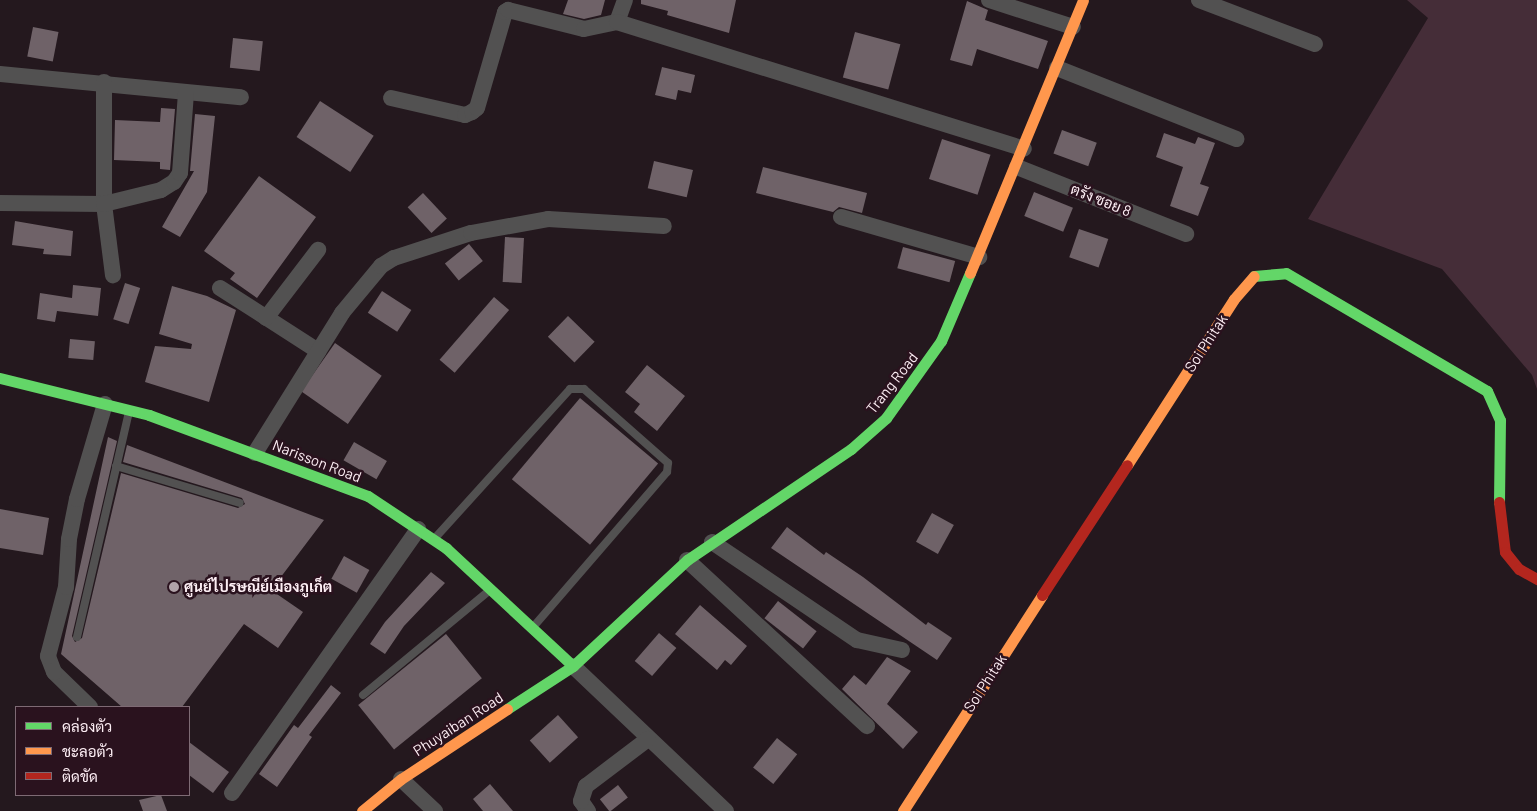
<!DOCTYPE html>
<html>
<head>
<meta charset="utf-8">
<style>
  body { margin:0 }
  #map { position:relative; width:1537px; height:811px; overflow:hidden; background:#24181e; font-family:Barlow,Sarabun,sans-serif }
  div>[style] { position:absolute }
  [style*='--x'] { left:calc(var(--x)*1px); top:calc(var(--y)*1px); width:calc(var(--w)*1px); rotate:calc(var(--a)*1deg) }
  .green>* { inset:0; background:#452d38 }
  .building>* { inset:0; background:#6f6268; transform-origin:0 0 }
  .lane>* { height:8px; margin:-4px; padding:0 4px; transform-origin:4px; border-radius:4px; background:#525151 }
  .street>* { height:16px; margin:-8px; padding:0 8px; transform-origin:8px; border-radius:8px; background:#525151 }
  .fast>* { height:11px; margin:-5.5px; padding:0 5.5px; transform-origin:5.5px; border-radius:5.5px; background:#63d668 }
  .slow>* { height:11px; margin:-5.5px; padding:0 5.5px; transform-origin:5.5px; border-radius:5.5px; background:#ff974d }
  .jam>* { height:11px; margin:-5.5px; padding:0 5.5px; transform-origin:5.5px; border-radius:5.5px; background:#b3261e }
  .dots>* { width:14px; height:14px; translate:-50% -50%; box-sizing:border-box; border:2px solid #2a121e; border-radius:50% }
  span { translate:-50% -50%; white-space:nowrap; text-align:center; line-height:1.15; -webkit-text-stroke:5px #2a121e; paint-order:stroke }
  .street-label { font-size:15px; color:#fdeef4 }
  .poi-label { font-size:15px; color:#fdeef4; font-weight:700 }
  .left { translate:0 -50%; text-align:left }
  .legend { position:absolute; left:15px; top:706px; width:175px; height:90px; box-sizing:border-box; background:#2a121e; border:1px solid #7e6a74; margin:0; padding:6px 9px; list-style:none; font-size:15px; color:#fdeef4 }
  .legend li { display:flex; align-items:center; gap:10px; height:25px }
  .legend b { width:25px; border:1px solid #7e6a74 }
</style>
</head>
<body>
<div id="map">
  <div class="green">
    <i style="clip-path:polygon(1407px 0,1537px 0,1537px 389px,1532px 375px,1442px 269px,1308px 219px,1428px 18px)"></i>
  </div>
  <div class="building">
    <i style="clip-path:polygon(568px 0,605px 0,601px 15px,584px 19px,563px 14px)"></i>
    <i style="clip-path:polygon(641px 0,736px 0,729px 33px,667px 15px,668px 11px,641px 4px)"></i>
    <i style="clip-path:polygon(967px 1px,988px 10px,985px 20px,1048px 41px,1038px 69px,977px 49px,972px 66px,950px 60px)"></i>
    <i style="left:33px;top:27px;width:26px;height:30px;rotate:11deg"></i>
    <i style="left:855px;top:32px;width:47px;height:47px;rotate:15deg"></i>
    <i style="left:233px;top:38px;width:30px;height:30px;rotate:6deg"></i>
    <i style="clip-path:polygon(662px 67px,695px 75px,691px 93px,678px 90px,676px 100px,655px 95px)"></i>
    <i style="left:320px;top:101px;width:64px;height:43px;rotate:33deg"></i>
    <i style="clip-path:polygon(161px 108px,175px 109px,170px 170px,160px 169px,160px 162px,114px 160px,115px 120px,160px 122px)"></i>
    <i style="clip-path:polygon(195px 114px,215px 116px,207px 192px,180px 237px,162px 227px,194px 171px,190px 171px)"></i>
    <i style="left:1062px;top:130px;width:37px;height:25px;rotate:20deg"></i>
    <i style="clip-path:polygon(1164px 133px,1195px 144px,1198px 137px,1215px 143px,1200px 184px,1209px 187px,1198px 216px,1170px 206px,1183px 167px,1156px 157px)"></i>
    <i style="left:942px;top:139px;width:51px;height:42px;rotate:18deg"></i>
    <i style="left:654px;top:161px;width:40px;height:28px;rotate:13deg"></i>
    <i style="clip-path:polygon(763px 167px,867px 193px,862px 213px,839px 207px,833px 212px,756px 193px)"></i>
    <i style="clip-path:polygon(259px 176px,316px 217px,257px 298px,230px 279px,235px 273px,204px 251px)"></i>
    <i style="left:1034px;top:192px;width:42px;height:26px;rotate:22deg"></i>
    <i style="left:423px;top:193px;width:35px;height:21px;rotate:47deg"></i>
    <i style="clip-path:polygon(15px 221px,73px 231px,71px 256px,43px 254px,44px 249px,12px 245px)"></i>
    <i style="left:1079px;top:229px;width:31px;height:30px;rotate:19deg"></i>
    <i style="left:505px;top:237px;width:19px;height:45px;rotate:3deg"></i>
    <i style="left:469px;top:244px;width:22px;height:31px;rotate:51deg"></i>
    <i style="left:903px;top:247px;width:54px;height:22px;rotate:15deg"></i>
    <i style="left:125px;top:283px;width:16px;height:38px;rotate:18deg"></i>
    <i style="clip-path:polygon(73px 285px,101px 288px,98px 316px,57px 311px,55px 322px,37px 319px,40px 293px,72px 298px)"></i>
    <i style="clip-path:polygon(172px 286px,207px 296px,236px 310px,209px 402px,145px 382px,155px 346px,191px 349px,192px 344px,159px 334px)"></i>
    <i style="left:382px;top:291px;width:35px;height:26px;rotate:33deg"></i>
    <i style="left:494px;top:297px;width:20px;height:83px;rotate:41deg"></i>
    <i style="left:568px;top:316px;width:37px;height:29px;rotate:44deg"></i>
    <i style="left:70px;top:339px;width:25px;height:19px;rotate:5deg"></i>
    <i style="left:335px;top:343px;width:57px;height:59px;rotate:35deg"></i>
    <i style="clip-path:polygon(647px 365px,685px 396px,657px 431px,634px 412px,640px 404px,625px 392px)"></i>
    <i style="left:580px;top:398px;width:102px;height:106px;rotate:40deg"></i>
    <i style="clip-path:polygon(108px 437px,117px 441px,72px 636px,75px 642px,82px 638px,121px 473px,238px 508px,245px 504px,242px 498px,123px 462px,127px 445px,324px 520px,271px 590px,303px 612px,278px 648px,244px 624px,182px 707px,122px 707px,61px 654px)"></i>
    <i style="left:354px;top:442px;width:38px;height:21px;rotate:30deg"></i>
    <i style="clip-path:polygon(0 509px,49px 518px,43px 555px,0 548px)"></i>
    <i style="left:932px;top:513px;width:25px;height:33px;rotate:29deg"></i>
    <i style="clip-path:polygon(787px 527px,824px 555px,826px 552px,863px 577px,926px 625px,928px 622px,952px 638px,937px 660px,771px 548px)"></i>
    <i style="left:344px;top:556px;width:29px;height:26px;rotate:29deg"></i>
    <i style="clip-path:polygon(431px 572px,445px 583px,404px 626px,385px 654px,370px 644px,385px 622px)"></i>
    <i style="left:778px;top:601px;width:49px;height:22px;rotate:38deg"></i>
    <i style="clip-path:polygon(700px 605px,747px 646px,731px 665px,725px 660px,717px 670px,675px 634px)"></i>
    <i style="left:659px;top:633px;width:23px;height:37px;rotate:41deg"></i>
    <i style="left:446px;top:634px;width:57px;height:113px;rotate:51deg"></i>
    <i style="clip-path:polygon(887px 657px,911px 671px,887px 704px,918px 732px,903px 749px,842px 689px,854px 675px,866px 685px)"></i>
    <i style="clip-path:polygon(331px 685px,341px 693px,309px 735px,312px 737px,277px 787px,259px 774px,294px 725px,298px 728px)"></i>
    <i style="left:558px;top:715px;width:30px;height:38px;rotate:48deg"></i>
    <i style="left:777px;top:738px;width:26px;height:38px;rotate:39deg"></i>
    <i style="clip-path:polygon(189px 742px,229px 772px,213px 793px,189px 775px)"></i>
    <i style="clip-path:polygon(490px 784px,513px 811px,483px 811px,473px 799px)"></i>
    <i style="left:618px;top:785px;width:16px;height:23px;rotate:52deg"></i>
    <i style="clip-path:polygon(161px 795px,167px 811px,143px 811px,139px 800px)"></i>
  </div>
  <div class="lane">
    <i style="--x:116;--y:466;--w:129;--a:16.6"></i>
    <i style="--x:435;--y:538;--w:201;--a:-47.8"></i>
    <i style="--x:570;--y:389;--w:14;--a:0"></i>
    <i style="--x:584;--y:389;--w:112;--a:41.4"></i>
    <i style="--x:668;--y:463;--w:9;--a:96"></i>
    <i style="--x:667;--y:472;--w:203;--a:130.8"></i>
    <i style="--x:77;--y:637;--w:231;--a:-77"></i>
    <i style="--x:363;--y:695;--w:165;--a:-39.6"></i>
  </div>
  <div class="street">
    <i style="--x:989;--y:0;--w:88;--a:17.8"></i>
    <i style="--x:1199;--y:0;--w:124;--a:20.8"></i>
    <i style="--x:617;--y:22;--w:23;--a:-70"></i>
    <i style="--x:1057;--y:68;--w:193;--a:21.6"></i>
    <i style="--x:0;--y:74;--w:242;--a:5.5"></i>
    <i style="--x:104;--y:82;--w:122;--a:90"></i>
    <i style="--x:104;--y:204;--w:72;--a:82.8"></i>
    <i style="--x:391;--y:98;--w:76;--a:12.9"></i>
    <i style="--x:465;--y:115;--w:8;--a:-23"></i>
    <i style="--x:472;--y:112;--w:6;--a:-39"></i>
    <i style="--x:477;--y:108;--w:100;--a:-73.7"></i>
    <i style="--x:505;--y:12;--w:4;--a:-34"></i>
    <i style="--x:508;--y:10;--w:78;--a:14"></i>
    <i style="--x:584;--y:29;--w:34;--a:-12"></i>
    <i style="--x:617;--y:22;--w:426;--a:17.3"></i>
    <i style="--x:1017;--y:167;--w:182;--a:21.6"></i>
    <i style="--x:0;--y:203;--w:104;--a:0.6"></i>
    <i style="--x:104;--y:204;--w:59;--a:-13.8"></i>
    <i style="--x:161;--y:190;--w:15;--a:-32"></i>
    <i style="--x:174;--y:182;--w:11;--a:-56"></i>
    <i style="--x:180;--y:173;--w:79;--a:-85.7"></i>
    <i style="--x:841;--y:217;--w:144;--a:16.2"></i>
    <i style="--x:220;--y:288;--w:117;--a:32.7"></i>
    <i style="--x:266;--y:318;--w:86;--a:-52.6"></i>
    <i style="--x:255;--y:453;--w:165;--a:-58.1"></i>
    <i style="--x:342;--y:313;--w:61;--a:-50.3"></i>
    <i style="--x:381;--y:266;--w:15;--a:-32"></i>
    <i style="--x:394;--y:258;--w:81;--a:-18"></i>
    <i style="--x:471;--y:233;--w:78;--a:-10.3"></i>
    <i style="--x:548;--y:219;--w:116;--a:3.5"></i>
    <i style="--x:712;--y:542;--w:175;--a:34.1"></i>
    <i style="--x:857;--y:640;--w:46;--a:12.5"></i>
    <i style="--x:687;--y:560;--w:245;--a:42.7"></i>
    <i style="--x:573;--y:666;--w:211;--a:43.5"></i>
    <i style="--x:90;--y:707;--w:50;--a:-135.8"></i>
    <i style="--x:54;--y:672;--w:17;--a:-111"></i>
    <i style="--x:48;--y:656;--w:71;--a:-75.4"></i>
    <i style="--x:66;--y:587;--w:48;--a:-86.4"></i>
    <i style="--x:69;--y:539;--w:41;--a:-78.7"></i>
    <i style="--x:77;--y:499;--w:99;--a:-73.6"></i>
    <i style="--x:401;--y:779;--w:47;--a:43.3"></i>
    <i style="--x:232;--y:793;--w:323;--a:-54.8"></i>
    <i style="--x:588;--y:811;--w:12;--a:-125"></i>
    <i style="--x:581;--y:801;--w:16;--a:-72"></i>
    <i style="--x:586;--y:786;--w:78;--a:-37.2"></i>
  </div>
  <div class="fast">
    <i style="--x:1254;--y:276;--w:32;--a:-5"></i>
    <i style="--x:1286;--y:273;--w:233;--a:30.4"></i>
    <i style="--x:1487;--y:391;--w:32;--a:66"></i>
    <i style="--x:1500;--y:420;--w:82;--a:90.7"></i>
    <i style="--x:0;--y:378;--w:154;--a:13.9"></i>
    <i style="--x:149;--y:415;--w:233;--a:20.3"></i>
    <i style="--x:368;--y:496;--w:94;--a:33.7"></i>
    <i style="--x:446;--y:548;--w:173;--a:42.9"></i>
    <i style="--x:507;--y:709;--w:79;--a:-33.1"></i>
    <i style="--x:573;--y:666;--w:156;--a:-42.9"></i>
    <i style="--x:687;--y:560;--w:198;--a:-34.1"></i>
    <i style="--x:851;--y:449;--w:47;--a:-41.5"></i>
    <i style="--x:886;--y:418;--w:95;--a:-54.5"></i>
    <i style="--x:941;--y:341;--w:74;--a:-66.9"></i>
  </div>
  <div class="slow">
    <i style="--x:970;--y:273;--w:295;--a:-67.5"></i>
    <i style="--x:1127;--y:465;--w:197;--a:-57.2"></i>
    <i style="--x:1234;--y:299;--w:30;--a:-49"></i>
    <i style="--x:362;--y:811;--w:50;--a:-39.4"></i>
    <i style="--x:401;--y:779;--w:127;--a:-33.4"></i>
    <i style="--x:903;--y:811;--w:257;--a:-57.2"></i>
  </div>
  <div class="jam">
    <i style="--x:1499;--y:502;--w:50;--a:83.2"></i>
    <i style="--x:1505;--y:552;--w:22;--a:51"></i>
    <i style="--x:1519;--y:569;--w:21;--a:29"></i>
    <i style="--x:1042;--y:595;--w:155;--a:-56.8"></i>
  </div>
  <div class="dots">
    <i style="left:174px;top:587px;background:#b1a3a9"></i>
  </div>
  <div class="street-label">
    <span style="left:1101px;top:200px;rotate:22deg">ตรัง ซอย 8</span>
    <span style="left:1206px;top:343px;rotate:-57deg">Soi Phitak</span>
    <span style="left:892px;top:383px;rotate:-52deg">Trang Road</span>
    <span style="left:317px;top:461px;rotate:21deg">Narisson Road</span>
    <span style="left:985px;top:683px;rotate:-57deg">Soi Phitak</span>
    <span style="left:458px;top:724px;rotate:-33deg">Phuyaiban Road</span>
  </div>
  <div class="poi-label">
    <span class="left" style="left:184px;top:587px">ศูนย์ไปรษณีย์เมืองภูเก็ต</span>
  </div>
  <ul class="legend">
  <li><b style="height:6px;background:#63d668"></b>คล่องตัว</li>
  <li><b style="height:6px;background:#ff974d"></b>ชะลอตัว</li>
  <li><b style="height:6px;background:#b3261e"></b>ติดขัด</li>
  </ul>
</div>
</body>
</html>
